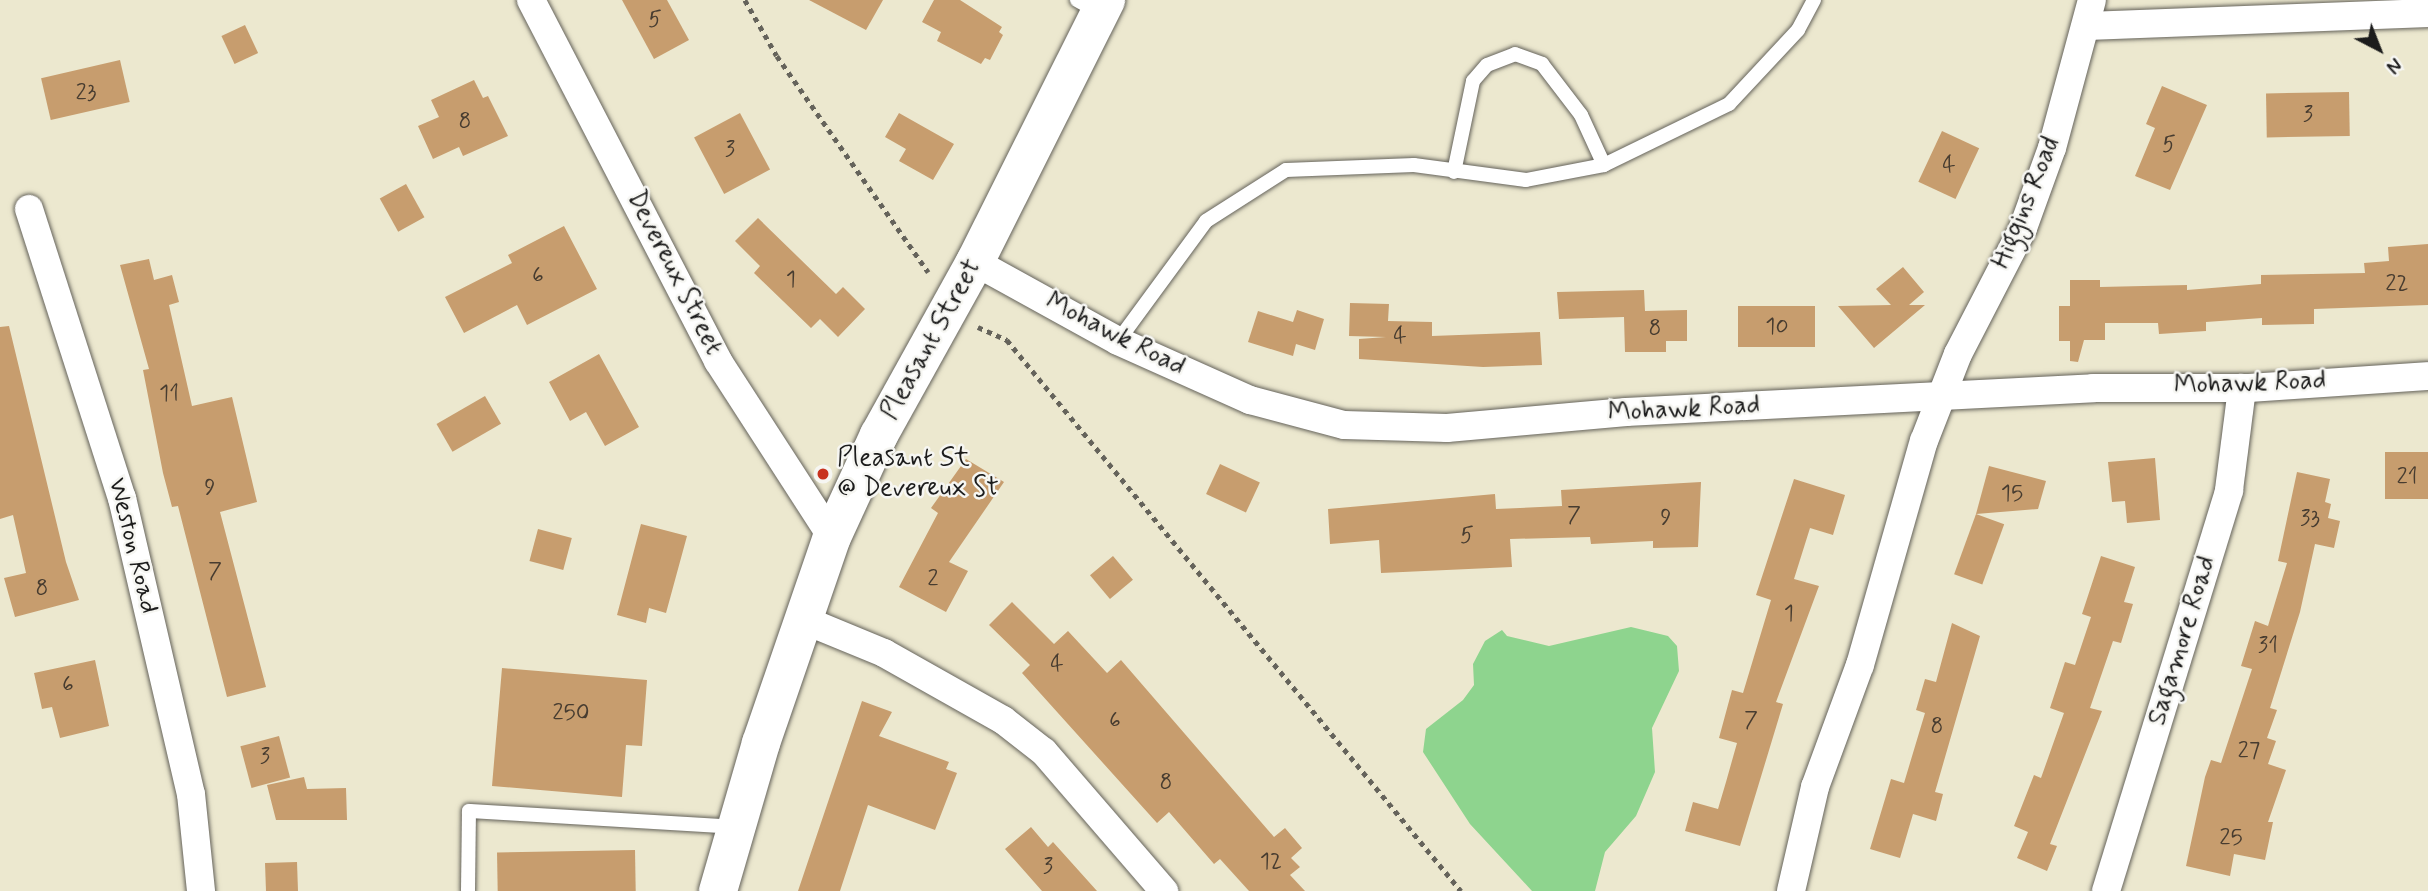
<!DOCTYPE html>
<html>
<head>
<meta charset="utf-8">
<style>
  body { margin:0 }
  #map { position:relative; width:2428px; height:891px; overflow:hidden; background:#ece8cf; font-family:Mynerve,sans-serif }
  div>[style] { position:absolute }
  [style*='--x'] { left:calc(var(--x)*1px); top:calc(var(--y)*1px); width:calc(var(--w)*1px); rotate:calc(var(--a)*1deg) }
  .green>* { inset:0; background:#8ed48e }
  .building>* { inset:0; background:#c79d6e; transform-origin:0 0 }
  .path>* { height:4.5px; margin-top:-2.25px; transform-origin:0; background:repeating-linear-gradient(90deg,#65635b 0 5px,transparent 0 10px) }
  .roads { filter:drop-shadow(0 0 2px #65635b) drop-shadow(0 0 2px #65635b) }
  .lane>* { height:14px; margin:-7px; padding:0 7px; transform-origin:7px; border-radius:7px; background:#fff }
  .street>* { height:28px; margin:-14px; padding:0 14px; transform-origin:14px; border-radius:14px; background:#fff }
  .primary>* { height:38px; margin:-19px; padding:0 19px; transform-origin:19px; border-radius:19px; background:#fff }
  .dots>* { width:19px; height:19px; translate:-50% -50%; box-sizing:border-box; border:4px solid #f6f6f2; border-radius:50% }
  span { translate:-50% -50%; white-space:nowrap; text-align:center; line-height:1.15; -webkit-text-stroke:5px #f6f6f2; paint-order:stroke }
  .number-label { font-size:23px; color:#473c30 }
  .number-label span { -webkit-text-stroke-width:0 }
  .street-label { font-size:26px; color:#1c1c1c }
  .poi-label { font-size:26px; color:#1c1c1c }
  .left { translate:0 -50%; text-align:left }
  .north { position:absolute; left:2344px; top:14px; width:70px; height:70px; -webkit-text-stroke:5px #f6f6f2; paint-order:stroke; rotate:138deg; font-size:19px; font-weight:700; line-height:28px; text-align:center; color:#1c1c1c }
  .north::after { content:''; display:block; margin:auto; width:24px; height:32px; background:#1c1c1c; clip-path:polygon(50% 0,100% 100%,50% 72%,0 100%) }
</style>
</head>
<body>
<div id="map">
  <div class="green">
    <i style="clip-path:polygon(1631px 627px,1668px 636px,1677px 646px,1679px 671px,1652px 728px,1655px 772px,1636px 816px,1605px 852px,1595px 891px,1532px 891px,1470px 824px,1423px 752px,1426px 729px,1463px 700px,1474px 685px,1473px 664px,1485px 641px,1502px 630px,1507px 636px,1549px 646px)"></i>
  </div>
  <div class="building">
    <i style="clip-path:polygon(622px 0,667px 0,689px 40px,654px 59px)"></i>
    <i style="clip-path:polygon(809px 0,883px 0,866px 30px)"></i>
    <i style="clip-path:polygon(934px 0,960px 0,1002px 27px,999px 32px,1003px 35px,990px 60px,985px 58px,981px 64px,937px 41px,941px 32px,922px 22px)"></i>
    <i style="left:245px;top:25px;width:31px;height:26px;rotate:65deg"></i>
    <i style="left:120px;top:60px;width:43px;height:81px;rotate:77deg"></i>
    <i style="clip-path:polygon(474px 80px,483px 98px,488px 96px,508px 136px,463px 156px,459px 147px,433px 159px,418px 126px,439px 117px,431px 100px)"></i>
    <i style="clip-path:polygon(2162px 86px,2207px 105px,2170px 190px,2135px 176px,2155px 128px,2146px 124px)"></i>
    <i style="left:2349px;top:92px;width:44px;height:83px;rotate:89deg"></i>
    <i style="left:740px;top:113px;width:64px;height:52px;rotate:62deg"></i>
    <i style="clip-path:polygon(899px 113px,954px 144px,933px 180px,899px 161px,906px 149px,885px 137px)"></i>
    <i style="left:1942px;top:131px;width:41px;height:56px;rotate:25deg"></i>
    <i style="left:406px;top:184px;width:38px;height:30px;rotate:61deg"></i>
    <i style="clip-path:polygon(758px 218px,836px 294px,843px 287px,865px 309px,838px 337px,820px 319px,811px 328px,754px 273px,760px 266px,735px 241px)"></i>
    <i style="clip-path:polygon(564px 226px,597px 289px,527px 325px,517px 305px,464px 333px,445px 297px,512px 263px,508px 255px)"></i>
    <i style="clip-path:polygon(2428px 244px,2428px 305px,2314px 309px,2314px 324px,2262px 325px,2262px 318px,2206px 322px,2206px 331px,2159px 334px,2158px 323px,2105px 323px,2105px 340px,2084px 340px,2078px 362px,2070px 361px,2070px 341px,2059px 341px,2059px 306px,2070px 306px,2070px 280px,2100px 280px,2100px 287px,2187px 285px,2187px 290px,2261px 284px,2261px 275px,2365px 273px,2364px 263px,2389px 261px,2388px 247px)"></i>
    <i style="clip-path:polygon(149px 259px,154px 280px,172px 275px,179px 302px,169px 305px,192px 406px,232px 397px,257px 502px,220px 512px,266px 687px,227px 697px,178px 506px,172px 507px,163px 473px,143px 370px,149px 369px,120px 265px)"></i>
    <i style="clip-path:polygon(1903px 267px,1924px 292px,1909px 305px,1925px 305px,1874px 348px,1838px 306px,1891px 305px,1876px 289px)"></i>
    <i style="clip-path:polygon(1644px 290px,1645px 311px,1687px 310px,1687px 341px,1666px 341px,1666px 352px,1625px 352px,1624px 317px,1559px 319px,1557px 292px)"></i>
    <i style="clip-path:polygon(1350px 303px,1389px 304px,1388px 321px,1432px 322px,1432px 336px,1540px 332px,1542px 365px,1483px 367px,1359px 359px,1359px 339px,1386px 337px,1349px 336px)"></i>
    <i style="left:1815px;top:306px;width:41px;height:77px;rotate:90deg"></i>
    <i style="clip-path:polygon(1297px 310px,1324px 319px,1315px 350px,1296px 344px,1293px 356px,1248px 342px,1258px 311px,1293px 322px)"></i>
    <i style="clip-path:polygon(9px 326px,66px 562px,79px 600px,15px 617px,4px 578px,26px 573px,13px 515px,0 519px,0 327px)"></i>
    <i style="clip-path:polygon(599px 354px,639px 427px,605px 446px,586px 412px,570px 421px,549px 382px)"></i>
    <i style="left:485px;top:396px;width:32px;height:56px;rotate:60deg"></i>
    <i style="left:2428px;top:452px;width:47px;height:43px;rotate:90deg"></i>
    <i style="clip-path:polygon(2155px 458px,2160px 520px,2127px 523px,2125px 501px,2112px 502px,2108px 462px)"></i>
    <i style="clip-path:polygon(966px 459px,1004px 482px,949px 562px,968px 571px,946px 612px,899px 587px,938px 513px,931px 508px)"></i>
    <i style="left:1220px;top:464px;width:44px;height:33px;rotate:25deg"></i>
    <i style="clip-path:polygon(1989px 466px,2046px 481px,2038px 509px,1976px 514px)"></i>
    <i style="clip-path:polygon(2297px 472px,2330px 479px,2325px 502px,2331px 504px,2328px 518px,2340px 521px,2334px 548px,2315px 544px,2300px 612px,2270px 708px,2277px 710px,2267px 738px,2276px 741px,2268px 764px,2286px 770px,2268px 822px,2273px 822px,2265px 860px,2234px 854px,2230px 876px,2186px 866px,2205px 777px,2211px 760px,2221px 763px,2252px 669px,2241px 666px,2255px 621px,2268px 626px,2287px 563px,2278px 561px)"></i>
    <i style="clip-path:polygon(1794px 479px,1845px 495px,1833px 535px,1810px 528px,1794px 579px,1819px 586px,1776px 702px,1783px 704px,1740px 846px,1685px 831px,1693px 802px,1718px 809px,1726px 782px,1737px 743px,1719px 738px,1732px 690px,1743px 693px,1771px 600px,1756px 595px)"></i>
    <i style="clip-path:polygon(1701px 482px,1698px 547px,1653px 548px,1653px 541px,1591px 544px,1590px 537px,1510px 539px,1512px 567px,1381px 573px,1379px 540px,1330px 544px,1328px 509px,1495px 494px,1496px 509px,1562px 506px,1561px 490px)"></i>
    <i style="left:1976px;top:514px;width:30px;height:64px;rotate:20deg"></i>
    <i style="clip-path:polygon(641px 524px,687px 536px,666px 613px,649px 608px,646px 623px,617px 615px)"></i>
    <i style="left:538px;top:529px;width:35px;height:33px;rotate:15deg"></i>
    <i style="left:1113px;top:556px;width:31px;height:30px;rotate:50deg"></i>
    <i style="clip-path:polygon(2101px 556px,2135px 567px,2124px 602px,2133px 604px,2121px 643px,2113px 641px,2090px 708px,2102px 711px,2050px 844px,2057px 846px,2047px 871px,2017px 858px,2028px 832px,2014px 826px,2034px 775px,2041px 778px,2064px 713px,2050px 708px,2065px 662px,2075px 665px,2091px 617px,2082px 614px)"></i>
    <i style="clip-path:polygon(1012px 602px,1054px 644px,1068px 631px,1107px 673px,1121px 660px,1274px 837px,1285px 828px,1302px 848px,1291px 858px,1300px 867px,1290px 875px,1305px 891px,1249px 891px,1220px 859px,1214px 864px,1169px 812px,1157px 823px,1022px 673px,1030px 665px,989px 625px)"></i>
    <i style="clip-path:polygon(1952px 623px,1980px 636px,1935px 792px,1943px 794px,1936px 821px,1913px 814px,1900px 858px,1870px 849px,1891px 779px,1904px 783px,1925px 713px,1916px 710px,1925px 679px,1936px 682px)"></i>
    <i style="clip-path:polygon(95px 660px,109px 726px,60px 738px,52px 707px,42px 709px,34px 673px)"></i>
    <i style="clip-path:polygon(502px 668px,647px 680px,642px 746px,626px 745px,622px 797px,492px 786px)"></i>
    <i style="clip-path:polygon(862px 701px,892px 712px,879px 736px,949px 762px,946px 769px,957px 773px,935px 830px,868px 805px,840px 891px,798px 891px)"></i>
    <i style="left:279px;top:736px;width:43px;height:40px;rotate:75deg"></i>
    <i style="clip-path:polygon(304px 777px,307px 789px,346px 788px,347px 820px,276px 820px,267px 785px)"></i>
    <i style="clip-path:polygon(1031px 827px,1048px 847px,1053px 842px,1097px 891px,1042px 891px,1005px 849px)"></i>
    <i style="left:635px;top:850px;width:41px;height:138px;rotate:89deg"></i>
    <i style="left:297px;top:862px;width:29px;height:32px;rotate:88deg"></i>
  </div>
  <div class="path">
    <i style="--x:745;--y:0;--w:64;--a:60.3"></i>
    <i style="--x:777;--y:56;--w:264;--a:55"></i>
    <i style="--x:978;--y:327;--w:32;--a:24"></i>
    <i style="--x:1007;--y:340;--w:714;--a:50.51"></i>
  </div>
  <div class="roads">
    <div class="lane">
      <i style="--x:1077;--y:0;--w:25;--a:29"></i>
      <i style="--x:1454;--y:172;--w:93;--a:-78.2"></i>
      <i style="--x:1473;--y:81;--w:21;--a:-49"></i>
      <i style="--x:1487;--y:65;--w:30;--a:-21"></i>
      <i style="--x:1515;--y:54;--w:29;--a:20"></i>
      <i style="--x:1542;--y:64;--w:64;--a:52.6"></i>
      <i style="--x:1581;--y:115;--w:55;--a:65.3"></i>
      <i style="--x:1118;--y:341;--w:149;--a:-53.7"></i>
      <i style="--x:1206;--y:221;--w:95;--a:-32.5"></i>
      <i style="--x:1286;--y:170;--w:128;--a:-2.2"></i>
      <i style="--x:1414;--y:165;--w:113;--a:7.6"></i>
      <i style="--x:1526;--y:180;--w:79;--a:-10.9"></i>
      <i style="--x:1604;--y:165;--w:139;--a:-26"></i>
      <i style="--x:1729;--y:104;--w:101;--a:-47"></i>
      <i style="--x:1798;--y:30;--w:34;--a:-62"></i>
      <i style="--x:468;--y:891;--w:80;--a:-89.3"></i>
      <i style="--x:469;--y:811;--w:266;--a:3.4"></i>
    </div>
    <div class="street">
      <i style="--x:531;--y:0;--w:407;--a:62.6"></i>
      <i style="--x:718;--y:361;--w:210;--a:57.1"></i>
      <i style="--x:2088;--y:26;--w:340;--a:-2.2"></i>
      <i style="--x:29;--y:209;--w:304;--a:72.2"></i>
      <i style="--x:122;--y:498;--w:304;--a:76.9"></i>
      <i style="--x:191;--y:794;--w:98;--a:84.1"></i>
      <i style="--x:975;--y:262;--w:163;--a:28.9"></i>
      <i style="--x:1118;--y:341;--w:145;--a:24.1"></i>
      <i style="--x:1250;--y:400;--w:97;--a:14.9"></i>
      <i style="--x:1344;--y:425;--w:103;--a:1.7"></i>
      <i style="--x:1447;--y:428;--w:180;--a:-5.1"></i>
      <i style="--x:1626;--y:412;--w:468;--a:-2.9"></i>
      <i style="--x:2093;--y:388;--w:155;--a:0"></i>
      <i style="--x:2248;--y:388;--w:180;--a:-3.8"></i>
      <i style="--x:804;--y:620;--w:87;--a:22.4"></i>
      <i style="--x:884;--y:653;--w:137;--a:29.4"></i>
      <i style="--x:1003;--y:720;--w:52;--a:38"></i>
      <i style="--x:1044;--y:752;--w:184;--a:49.2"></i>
      <i style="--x:1791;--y:891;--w:107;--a:-77"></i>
      <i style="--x:1815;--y:787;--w:130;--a:-69.8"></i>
      <i style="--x:1860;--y:665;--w:233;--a:-74.1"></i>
      <i style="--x:1924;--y:441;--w:93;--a:-68.7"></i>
      <i style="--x:1958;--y:354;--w:142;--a:-62.7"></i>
      <i style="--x:2023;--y:228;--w:85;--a:-70.1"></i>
      <i style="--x:2052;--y:148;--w:153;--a:-74.9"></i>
      <i style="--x:2106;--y:891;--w:419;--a:-72.9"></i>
      <i style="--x:2229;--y:490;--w:103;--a:-82.7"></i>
    </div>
    <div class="primary">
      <i style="--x:718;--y:891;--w:154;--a:-73.8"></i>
      <i style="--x:761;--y:743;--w:218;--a:-71"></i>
      <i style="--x:832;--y:537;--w:112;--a:-65.3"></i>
      <i style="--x:879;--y:435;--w:198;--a:-61"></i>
      <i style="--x:975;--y:262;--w:293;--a:-63.4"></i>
    </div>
  </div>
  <div class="dots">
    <i style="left:823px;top:474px;background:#c8321e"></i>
  </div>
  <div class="number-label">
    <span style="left:655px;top:20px">5</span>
    <span style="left:86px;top:93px">23</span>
    <span style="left:2308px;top:115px">3</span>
    <span style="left:465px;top:122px">8</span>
    <span style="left:2169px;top:145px">5</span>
    <span style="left:730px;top:150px">3</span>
    <span style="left:1949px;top:165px">4</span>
    <span style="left:538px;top:276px">6</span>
    <span style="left:791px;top:280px">1</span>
    <span style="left:2397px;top:284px">22</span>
    <span style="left:1777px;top:327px">10</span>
    <span style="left:1655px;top:329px">8</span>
    <span style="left:1400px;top:336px">4</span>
    <span style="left:169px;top:394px">11</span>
    <span style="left:2407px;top:477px">21</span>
    <span style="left:210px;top:488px">9</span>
    <span style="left:2012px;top:494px">15</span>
    <span style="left:1574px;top:516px">7</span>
    <span style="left:1666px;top:518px">9</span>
    <span style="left:2310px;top:519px">33</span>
    <span style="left:1467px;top:536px">5</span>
    <span style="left:215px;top:572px">7</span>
    <span style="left:933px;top:579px">2</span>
    <span style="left:42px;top:589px">8</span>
    <span style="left:1789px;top:614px">1</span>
    <span style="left:2268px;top:646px">31</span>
    <span style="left:1057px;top:664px">4</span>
    <span style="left:68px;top:685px">6</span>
    <span style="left:571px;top:713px">250</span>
    <span style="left:1115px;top:721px">6</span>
    <span style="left:1751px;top:721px">7</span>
    <span style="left:1937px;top:727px">8</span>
    <span style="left:2249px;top:751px">27</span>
    <span style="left:265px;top:757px">3</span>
    <span style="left:1166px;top:783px">8</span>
    <span style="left:2231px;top:838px">25</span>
    <span style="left:1271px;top:862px">12</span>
    <span style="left:1048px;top:867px">3</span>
  </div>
  <div class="street-label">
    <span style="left:2027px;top:203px;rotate:-68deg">Higgins Road</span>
    <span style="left:674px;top:273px;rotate:63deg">Devereux Street</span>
    <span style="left:1115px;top:335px;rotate:27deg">Mohawk Road</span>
    <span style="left:932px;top:340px;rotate:-61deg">Pleasant Street</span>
    <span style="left:2250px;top:384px;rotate:-2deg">Mohawk Road</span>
    <span style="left:1684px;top:410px;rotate:-3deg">Mohawk Road</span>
    <span style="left:132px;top:546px;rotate:76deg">Weston Road</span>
    <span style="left:2183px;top:641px;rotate:-73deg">Sagamore Road</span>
  </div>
  <div class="poi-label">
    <span class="left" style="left:837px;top:474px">Pleasant St<br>@ Devereux St</span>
  </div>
  <div class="north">N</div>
</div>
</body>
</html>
